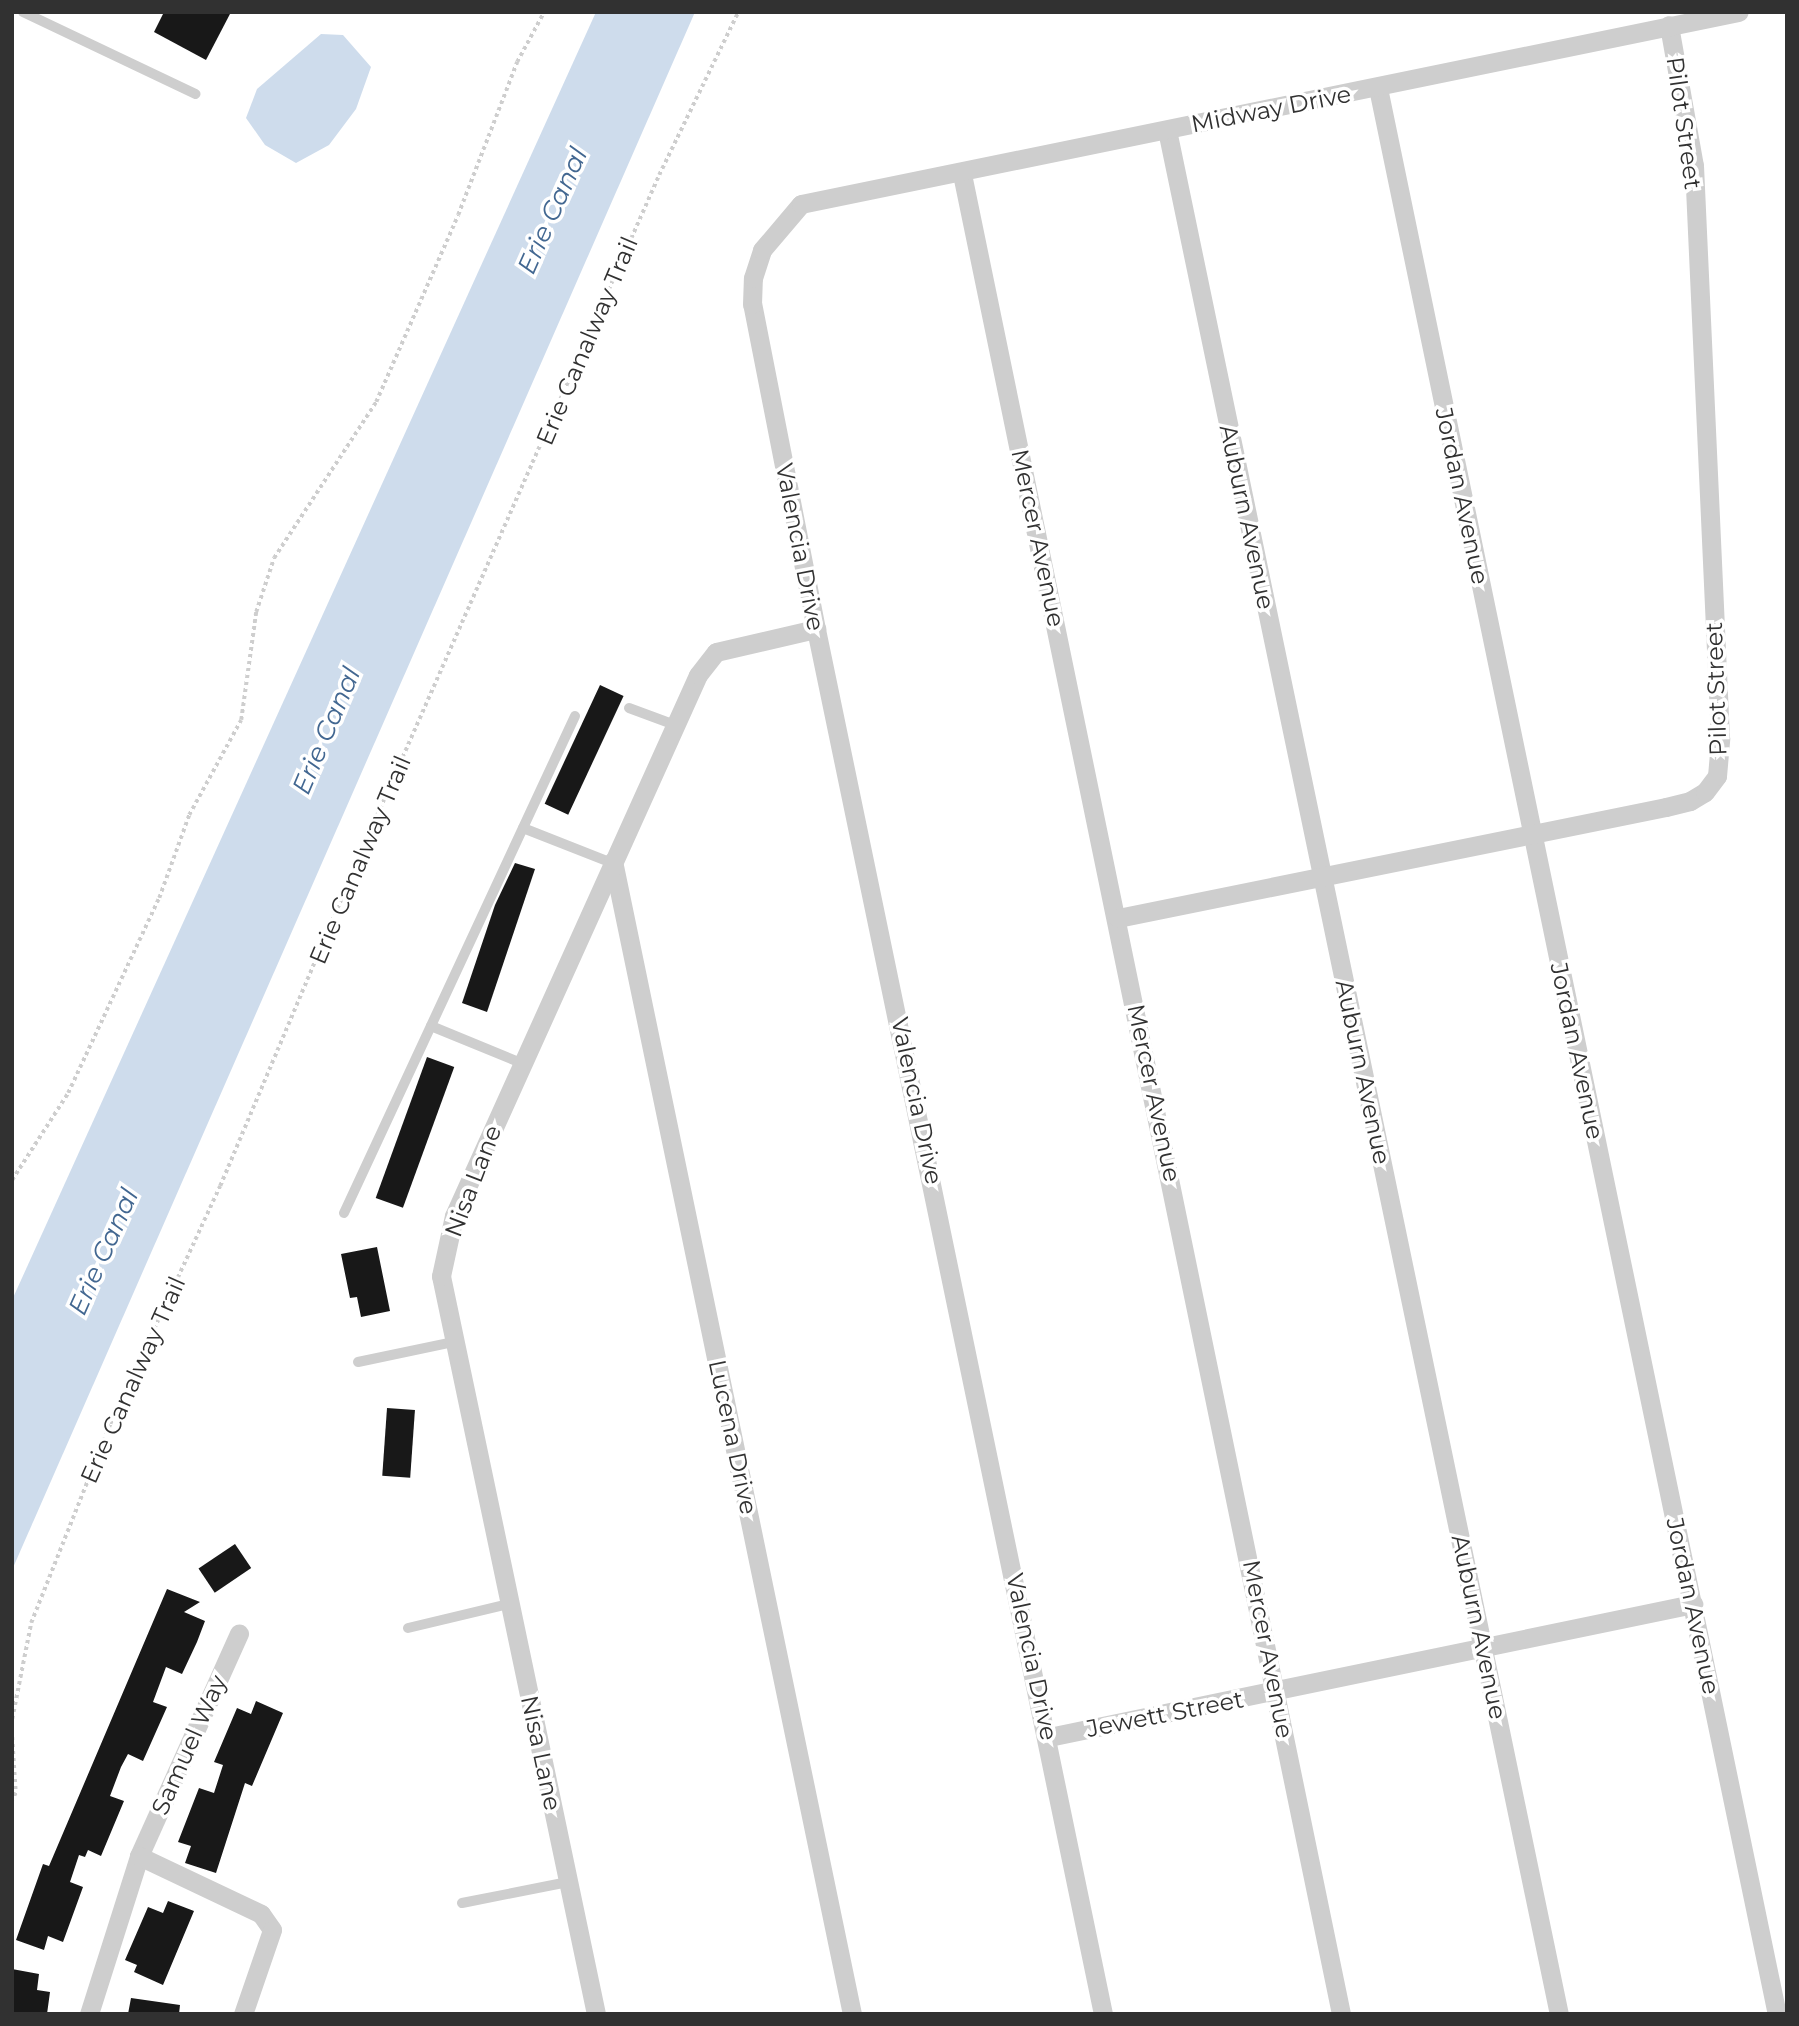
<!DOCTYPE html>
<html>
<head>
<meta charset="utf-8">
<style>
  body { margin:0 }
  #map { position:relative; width:1799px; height:2026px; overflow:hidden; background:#fff; font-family:Montserrat,sans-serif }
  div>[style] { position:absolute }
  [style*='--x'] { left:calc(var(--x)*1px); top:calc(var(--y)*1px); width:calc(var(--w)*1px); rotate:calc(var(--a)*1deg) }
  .water>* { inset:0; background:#cedcec }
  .building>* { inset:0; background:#181818; transform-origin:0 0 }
  .path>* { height:3.5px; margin-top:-1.75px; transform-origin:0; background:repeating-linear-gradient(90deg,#cecece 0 3.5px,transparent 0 7px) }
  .lane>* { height:10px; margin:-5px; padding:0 5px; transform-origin:5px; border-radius:5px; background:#cecece }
  .street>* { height:19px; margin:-9.5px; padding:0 9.5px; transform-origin:9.5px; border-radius:9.5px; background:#cecece }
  span { translate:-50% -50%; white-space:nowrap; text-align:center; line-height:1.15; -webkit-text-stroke:7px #fff; paint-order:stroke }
  .street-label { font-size:24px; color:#313131 }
  .water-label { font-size:26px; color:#426791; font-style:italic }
  .frame { position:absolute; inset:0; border:14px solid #313131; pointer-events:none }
</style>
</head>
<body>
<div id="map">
  <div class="water">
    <i style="clip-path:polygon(596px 12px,695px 12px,12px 1570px,12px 1300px)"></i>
    <i style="clip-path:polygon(321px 34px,343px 35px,371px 67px,356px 109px,329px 145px,296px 163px,265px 145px,246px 118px,257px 89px)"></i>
  </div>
  <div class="building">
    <i style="clip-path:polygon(164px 12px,231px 12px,206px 60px,154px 32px)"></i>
    <i style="left:600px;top:685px;width:26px;height:131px;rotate:25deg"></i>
    <i style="clip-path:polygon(515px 863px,535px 869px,487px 1012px,462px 1003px,495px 905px)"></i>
    <i style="left:427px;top:1057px;width:29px;height:150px;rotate:20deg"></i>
    <i style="clip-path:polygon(377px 1247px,390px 1311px,361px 1317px,357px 1297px,350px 1298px,341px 1254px)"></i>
    <i style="left:387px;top:1408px;width:28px;height:68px;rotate:4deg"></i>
    <i style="left:235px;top:1544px;width:29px;height:44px;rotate:56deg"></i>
    <i style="clip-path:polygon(167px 1589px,200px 1602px,184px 1612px,205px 1621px,197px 1642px,182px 1674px,166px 1667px,153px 1702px,167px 1707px,143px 1761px,128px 1754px,121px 1767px,110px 1796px,124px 1801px,101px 1856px,88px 1850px,85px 1857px,79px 1855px,70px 1882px,83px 1887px,63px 1942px,48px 1936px,44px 1950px,16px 1940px,43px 1864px,49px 1866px)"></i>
    <i style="clip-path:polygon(256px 1701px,283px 1713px,252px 1786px,245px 1783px,216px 1873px,185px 1863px,191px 1846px,178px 1842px,199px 1788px,214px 1793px,223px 1765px,214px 1762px,237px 1708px,251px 1714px)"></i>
    <i style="clip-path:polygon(168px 1901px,194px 1911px,163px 1985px,134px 1972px,137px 1965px,125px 1960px,148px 1907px,163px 1913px)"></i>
    <i style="clip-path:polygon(12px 1969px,39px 1974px,37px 1990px,50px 1992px,47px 2014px,12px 2014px)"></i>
    <i style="clip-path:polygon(131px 1998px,180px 2005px,179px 2014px,128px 2014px)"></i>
  </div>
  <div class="path">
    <i style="--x:12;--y:1180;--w:103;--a:-57.2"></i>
    <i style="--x:68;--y:1093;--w:215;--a:-65"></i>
    <i style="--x:159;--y:898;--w:88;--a:-70.1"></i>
    <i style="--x:189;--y:815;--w:108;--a:-61.3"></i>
    <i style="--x:241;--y:720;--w:109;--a:-82.1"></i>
    <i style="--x:256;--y:612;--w:57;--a:-71.6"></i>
    <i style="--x:274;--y:558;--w:186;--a:-56.8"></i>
    <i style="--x:376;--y:402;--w:204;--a:-66.3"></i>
    <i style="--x:458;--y:215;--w:164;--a:-68.9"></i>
    <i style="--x:517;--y:62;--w:57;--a:-61.6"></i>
    <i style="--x:12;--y:1719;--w:98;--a:-78.8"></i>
    <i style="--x:31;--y:1623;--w:214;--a:-68.3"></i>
    <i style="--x:110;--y:1424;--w:262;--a:-65.2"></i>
    <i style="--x:220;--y:1186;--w:403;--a:-67.1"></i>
    <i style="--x:377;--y:815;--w:699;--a:-66.22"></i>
    <i style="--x:659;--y:175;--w:181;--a:-64.1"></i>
    <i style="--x:12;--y:1730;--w:63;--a:86.4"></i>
    <i style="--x:16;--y:1793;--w:9;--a:117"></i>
  </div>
  <div class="lane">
    <i style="--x:23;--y:12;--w:191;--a:25.4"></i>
    <i style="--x:629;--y:708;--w:49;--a:20.3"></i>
    <i style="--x:523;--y:828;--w:96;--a:21.5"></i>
    <i style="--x:431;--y:1026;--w:97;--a:22.3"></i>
    <i style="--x:344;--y:1213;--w:548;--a:-65.07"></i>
    <i style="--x:358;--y:1362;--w:98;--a:-11.8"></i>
    <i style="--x:408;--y:1628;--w:104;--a:-13.4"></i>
    <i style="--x:462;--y:1903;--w:108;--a:-11.2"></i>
  </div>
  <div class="street">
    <i style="--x:1378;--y:88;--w:1967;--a:78.3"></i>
    <i style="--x:1167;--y:130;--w:1924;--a:78.25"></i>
    <i style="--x:962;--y:174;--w:1879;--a:78.36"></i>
    <i style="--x:613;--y:861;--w:1178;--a:78.29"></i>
    <i style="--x:1118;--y:918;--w:559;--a:-11.45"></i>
    <i style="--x:1666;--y:807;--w:25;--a:-14"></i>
    <i style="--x:1690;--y:801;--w:17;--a:-31"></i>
    <i style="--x:1705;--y:792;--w:20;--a:-53"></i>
    <i style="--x:1717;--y:776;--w:38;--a:-85"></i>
    <i style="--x:1720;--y:738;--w:573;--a:-92.6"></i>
    <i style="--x:1694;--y:166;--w:143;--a:-100.1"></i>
    <i style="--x:1049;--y:1737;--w:658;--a:-11.67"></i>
    <i style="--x:139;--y:1856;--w:244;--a:-65.8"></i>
    <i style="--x:89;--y:2014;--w:166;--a:-72.4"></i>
    <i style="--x:139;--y:1856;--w:135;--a:25.4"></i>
    <i style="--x:261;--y:1914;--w:19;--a:55"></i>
    <i style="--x:272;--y:1930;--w:89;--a:109"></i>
    <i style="--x:596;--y:2014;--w:754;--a:-101.86"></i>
    <i style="--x:441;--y:1276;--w:61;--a:-77.8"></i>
    <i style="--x:454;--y:1216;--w:593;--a:-65.72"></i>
    <i style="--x:698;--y:675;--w:29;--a:-52"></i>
    <i style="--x:716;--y:652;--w:103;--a:-13"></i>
    <i style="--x:1103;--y:2014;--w:1414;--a:-101.71"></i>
    <i style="--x:816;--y:629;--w:331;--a:-101.1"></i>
    <i style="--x:752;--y:304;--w:26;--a:-88"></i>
    <i style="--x:753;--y:278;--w:29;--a:-72"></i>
    <i style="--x:762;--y:250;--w:60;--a:-49.7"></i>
    <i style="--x:801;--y:204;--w:957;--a:-11.57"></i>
  </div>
  <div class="street-label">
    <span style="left:1271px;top:109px;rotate:-11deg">Midway Drive</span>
    <span style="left:1684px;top:123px;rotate:82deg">Pilot Street</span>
    <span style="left:587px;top:341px;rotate:-67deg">Erie Canalway Trail</span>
    <span style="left:1462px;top:496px;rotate:78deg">Jordan Avenue</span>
    <span style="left:1247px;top:517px;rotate:78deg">Auburn Avenue</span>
    <span style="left:1038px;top:538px;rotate:78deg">Mercer Avenue</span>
    <span style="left:800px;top:547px;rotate:79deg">Valencia Drive</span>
    <span style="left:1716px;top:689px;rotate:-92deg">Pilot Street</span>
    <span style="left:360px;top:860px;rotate:-67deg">Erie Canalway Trail</span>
    <span style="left:1577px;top:1051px;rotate:78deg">Jordan Avenue</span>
    <span style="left:1363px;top:1072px;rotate:78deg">Auburn Avenue</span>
    <span style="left:1154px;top:1093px;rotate:78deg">Mercer Avenue</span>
    <span style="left:917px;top:1101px;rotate:78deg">Valencia Drive</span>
    <span style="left:473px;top:1181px;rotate:-69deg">Nisa Lane</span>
    <span style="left:133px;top:1380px;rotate:-66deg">Erie Canalway Trail</span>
    <span style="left:733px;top:1437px;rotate:78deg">Lucena Drive</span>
    <span style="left:1693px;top:1606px;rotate:78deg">Jordan Avenue</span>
    <span style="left:1479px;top:1627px;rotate:78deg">Auburn Avenue</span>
    <span style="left:1268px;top:1649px;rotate:79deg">Mercer Avenue</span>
    <span style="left:1032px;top:1657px;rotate:78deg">Valencia Drive</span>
    <span style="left:1165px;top:1714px;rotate:-11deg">Jewett Street</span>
    <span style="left:189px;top:1745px;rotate:-66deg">Samuel Way</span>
    <span style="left:541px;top:1753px;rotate:78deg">Nisa Lane</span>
  </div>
  <div class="water-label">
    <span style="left:553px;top:211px;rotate:-66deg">Erie Canal</span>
    <span style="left:327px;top:731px;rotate:-67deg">Erie Canal</span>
    <span style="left:104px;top:1252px;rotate:-66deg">Erie Canal</span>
  </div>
  <div class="frame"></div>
</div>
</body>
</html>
